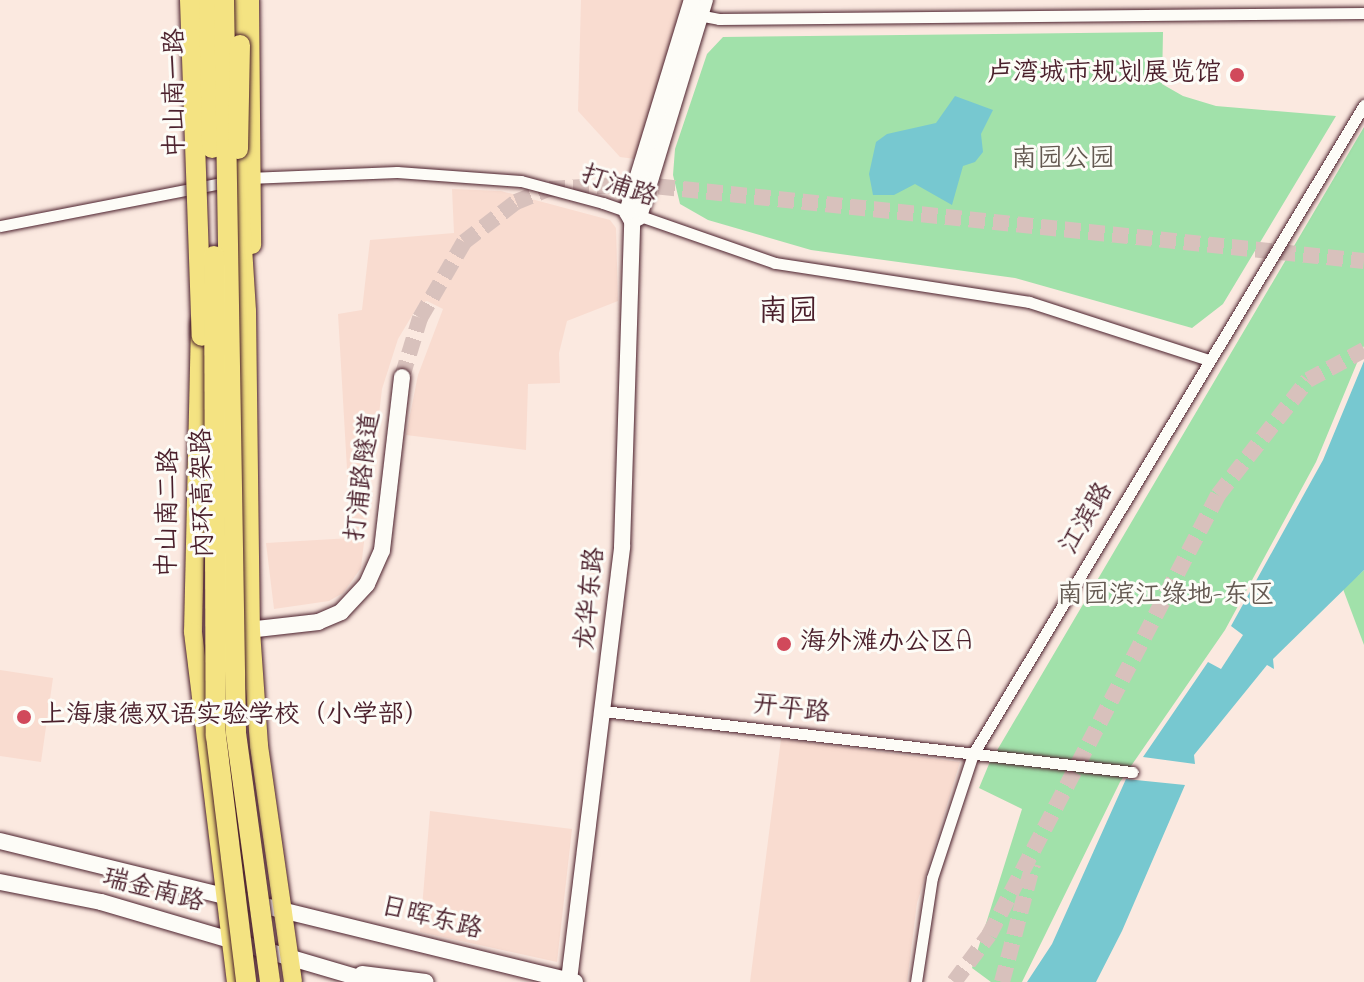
<!DOCTYPE html>
<html>
<head>
<meta charset="utf-8">
<style>
  body { margin:0 }
  #map { position:relative; width:1364px; height:982px; overflow:hidden; background:#fbe9e0; font-family:"Indie Flower","LXGW WenKai TC",sans-serif }
  div>[style] { position:absolute }
  [style*='--x'] { left:calc(var(--x)*1px); top:calc(var(--y)*1px); width:calc(var(--w)*1px); rotate:calc(var(--a)*1deg) }
  .built>* { inset:0; background:#f9dcd0 }
  .green>* { inset:0; background:#a1e1aa }
  .water>* { inset:0; background:#77c8d0 }
  .secondary-tunnel>* { height:16px; margin-top:-8px; transform-origin:0; background:repeating-linear-gradient(90deg,#d8c1bc 0 16px,transparent 0 24px) }
  .roads { filter:drop-shadow(0 0 2px #4a1f2b) drop-shadow(0 0 2px #4a1f2b) }
  .street>* { height:11px; margin:-5.5px; padding:0 5.5px; transform-origin:5.5px; border-radius:5.5px; background:#fdfcf7 }
  .secondary>* { height:16px; margin:-8px; padding:0 8px; transform-origin:8px; border-radius:8px; background:#fdfcf7 }
  .primary>* { height:18px; margin:-9px; padding:0 9px; transform-origin:9px; border-radius:9px; background:#f4e382 }
  .highway>* { height:20px; margin:-10px; padding:0 10px; transform-origin:10px; border-radius:10px; background:#f4e382 }
  .bridges { filter:drop-shadow(0 0 2px #4a1f2b) drop-shadow(0 0 2px #4a1f2b) }
  .highway-bridge>* { height:20px; margin:-10px; padding:0 10px; transform-origin:10px; border-radius:10px; background:#f4e382 }
  .dots>* { width:22px; height:22px; translate:-50% -50%; box-sizing:border-box; border:4px solid #fdfcf7; border-radius:50% }
  span { translate:-50% -50%; white-space:nowrap; text-align:center; line-height:1.15; -webkit-text-stroke:6px #fdfcf7; paint-order:stroke }
  .poi-label { font-size:26px; color:#4a1f2b }
  .right { translate:-100% -50%; text-align:right }
  .left { translate:0 -50%; text-align:left }
  .street-label { font-size:26px; color:#4a1f2b }
  .park-label { font-size:26px; color:#645951 }
  .quarter-label { font-size:30px; color:#4a1f2b }
</style>
</head>
<body>
<div id="map">
  <div class="built">
    <i style="clip-path:polygon(581px 0,686px 0,635px 159px,620px 157px,578px 111px)"></i>
    <i style="clip-path:polygon(452px 189px,501px 191px,610px 220px,616px 228px,618px 301px,567px 321px,559px 353px,560px 383px,528px 384px,526px 450px,406px 435px,418px 375px,443px 309px,427px 301px,419px 304px,398px 339px,382px 389px,361px 568px,343px 593px,329px 601px,274px 609px,266px 543px,351px 538px,338px 314px,362px 310px,370px 240px,454px 233px)"></i>
    <i style="clip-path:polygon(0 670px,53px 678px,41px 762px,0 756px)"></i>
    <i style="clip-path:polygon(781px 739px,960px 762px,917px 903px,907px 982px,750px 982px)"></i>
    <i style="clip-path:polygon(430px 811px,572px 829px,557px 962px,420px 932px)"></i>
  </div>
  <div class="green">
    <i style="clip-path:polygon(1163px 32px,1162px 84px,1183px 96px,1216px 106px,1336px 116px,1223px 304px,1192px 328px,1015px 278px,811px 250px,708px 220px,680px 204px,673px 175px,675px 149px,707px 54px,723px 37px)"></i>
    <i style="clip-path:polygon(1364px 127px,1364px 346px,1316px 462px,1225px 630px,1120px 782px,1022px 982px,991px 982px,972px 968px,1022px 809px,979px 788px,989px 764px)"></i>
    <i style="clip-path:polygon(1364px 570px,1364px 645px,1343px 589px)"></i>
  </div>
  <div class="water">
    <i style="clip-path:polygon(955px 96px,993px 110px,981px 134px,983px 152px,975px 162px,963px 166px,952px 205px,915px 184px,894px 195px,873px 195px,869px 174px,876px 142px,887px 134px,936px 123px)"></i>
    <i style="clip-path:polygon(1364px 361px,1364px 570px,1273px 659px,1274px 669px,1267px 665px,1194px 755px,1195px 764px,1143px 757px,1208px 662px,1221px 669px,1243px 635px,1231px 626px,1323px 460px)"></i>
    <i style="clip-path:polygon(1126px 779px,1185px 785px,1122px 931px,1096px 982px,1027px 982px,1052px 944px)"></i>
  </div>
  <div class="secondary-tunnel">
    <i style="--x:402;--y:377;--w:62;--a:-73"></i>
    <i style="--x:420;--y:318;--w:88;--a:-59.9"></i>
    <i style="--x:464;--y:242;--w:66;--a:-37.6"></i>
    <i style="--x:516;--y:202;--w:35;--a:-22"></i>
    <i style="--x:549;--y:189;--w:86;--a:-3.3"></i>
    <i style="--x:635;--y:184;--w:733;--a:6.03"></i>
    <i style="--x:954;--y:982;--w:59;--a:-53.3"></i>
    <i style="--x:989;--y:935;--w:496;--a:-62.5"></i>
    <i style="--x:1218;--y:495;--w:146;--a:-52"></i>
    <i style="--x:1308;--y:380;--w:64;--a:-28.2"></i>
    <i style="--x:1002;--y:982;--w:122;--a:-75.3"></i>
  </div>
  <div class="roads">
    <div class="street">
      <i style="--x:693;--y:14;--w:26;--a:11"></i>
      <i style="--x:719;--y:19;--w:645;--a:-0.53"></i>
      <i style="--x:248;--y:178;--w:149;--a:-2.3"></i>
      <i style="--x:397;--y:172;--w:124;--a:4.2"></i>
      <i style="--x:521;--y:181;--w:85;--a:15"></i>
      <i style="--x:603;--y:203;--w:182;--a:19.2"></i>
      <i style="--x:775;--y:263;--w:257;--a:8.7"></i>
      <i style="--x:1029;--y:302;--w:189;--a:17.9"></i>
      <i style="--x:0;--y:226;--w:235;--a:-11"></i>
      <i style="--x:603;--y:711;--w:533;--a:6.58"></i>
      <i style="--x:916;--y:982;--w:105;--a:-81.3"></i>
      <i style="--x:932;--y:878;--w:131;--a:-71.7"></i>
      <i style="--x:973;--y:754;--w:758;--a:-58.93"></i>
    </div>
    <div class="secondary">
      <i style="--x:632;--y:221;--w:8;--a:-30"></i>
      <i style="--x:639;--y:217;--w:227;--a:-73.1"></i>
      <i style="--x:239;--y:631;--w:80;--a:-6.5"></i>
      <i style="--x:318;--y:622;--w:25;--a:-23"></i>
      <i style="--x:341;--y:612;--w:38;--a:-47"></i>
      <i style="--x:367;--y:584;--w:37;--a:-66"></i>
      <i style="--x:382;--y:550;--w:174;--a:-83.4"></i>
      <i style="--x:0;--y:841;--w:592;--a:13.78"></i>
      <i style="--x:0;--y:882;--w:103;--a:11.2"></i>
      <i style="--x:101;--y:902;--w:284;--a:16.4"></i>
      <i style="--x:362;--y:974;--w:64;--a:7.1"></i>
      <i style="--x:569;--y:980;--w:436;--a:-83"></i>
      <i style="--x:622;--y:547;--w:326;--a:-88.2"></i>
      <i style="--x:632;--y:221;--w:10;--a:-119"></i>
      <i style="--x:627;--y:212;--w:222;--a:-73"></i>
    </div>
    <div class="primary">
      <i style="--x:250;--y:0;--w:245;--a:89.5"></i>
      <i style="--x:236;--y:136;--w:175;--a:86.4"></i>
      <i style="--x:247;--y:311;--w:320;--a:89.3"></i>
      <i style="--x:251;--y:631;--w:115;--a:86"></i>
      <i style="--x:259;--y:746;--w:238;--a:81.8"></i>
      <i style="--x:200;--y:324;--w:308;--a:91.3"></i>
      <i style="--x:193;--y:632;--w:353;--a:83"></i>
    </div>
    <div class="highway">
      <i style="--x:240;--y:0;--w:45;--a:90"></i>
    </div>
  </div>
  <div class="bridges">
    <div class="highway-bridge">
      <i style="--x:190;--y:0;--w:336;--a:88"></i>
      <i style="--x:209;--y:0;--w:148;--a:88.8"></i>
      <i style="--x:224;--y:0;--w:733;--a:89.06"></i>
      <i style="--x:236;--y:733;--w:251;--a:82.2"></i>
      <i style="--x:238;--y:149;--w:104;--a:-88.9"></i>
      <i style="--x:214;--y:256;--w:480;--a:89.8"></i>
      <i style="--x:216;--y:736;--w:248;--a:83"></i>
    </div>
  </div>
  <div class="dots">
    <i style="left:1237px;top:75px;background:#d1495b"></i>
    <i style="left:784px;top:644px;background:#d1495b"></i>
    <i style="left:24px;top:717px;background:#d1495b"></i>
  </div>
  <div class="poi-label">
    <span class="right" style="left:1221px;top:75px">卢湾城市规划展览馆</span>
    <span class="left" style="left:800px;top:644px">海外滩办公区A</span>
    <span class="left" style="left:40px;top:717px">上海康德双语实验学校（小学部）</span>
  </div>
  <div class="street-label">
    <span style="left:177px;top:93px;rotate:-90deg">中山南一路</span>
    <span style="left:618px;top:188px;rotate:19deg">打浦路</span>
    <span style="left:365px;top:477px;rotate:-83deg">打浦路隧道</span>
    <span style="left:205px;top:493px;rotate:-91deg">内环高架路</span>
    <span style="left:170px;top:513px;rotate:-89deg">中山南二路</span>
    <span style="left:1088px;top:519px;rotate:-59deg">江滨路</span>
    <span style="left:592px;top:599px;rotate:-84deg">龙华东路</span>
    <span style="left:791px;top:711px;rotate:7deg">开平路</span>
    <span style="left:153px;top:892px;rotate:15deg">瑞金南路</span>
    <span style="left:431px;top:920px;rotate:14deg">日晖东路</span>
  </div>
  <div class="park-label">
    <span style="left:1063px;top:161px">南园公园</span>
    <span style="left:1166px;top:597px">南园滨江绿地-东区</span>
  </div>
  <div class="quarter-label">
    <span style="left:788px;top:313px">南园</span>
  </div>
</div>
</body>
</html>
